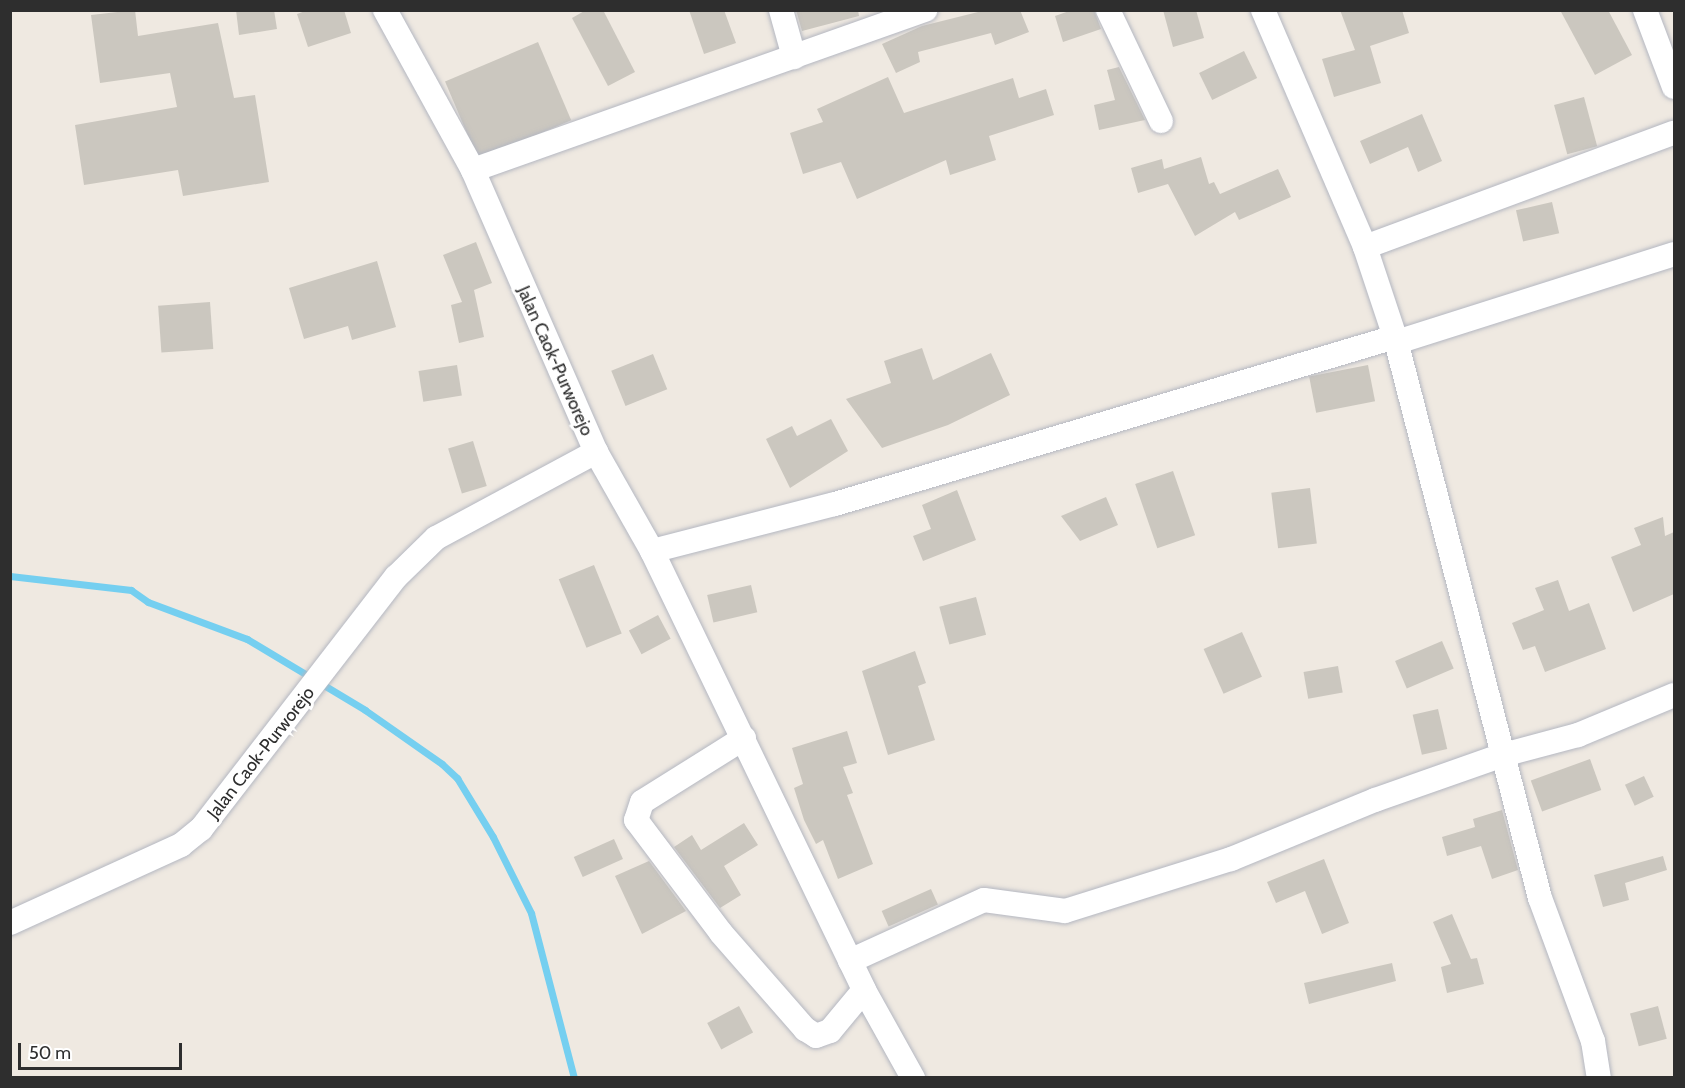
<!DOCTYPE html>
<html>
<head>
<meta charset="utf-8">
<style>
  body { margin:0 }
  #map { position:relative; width:1685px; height:1088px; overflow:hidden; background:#efe9e1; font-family:Cabin,sans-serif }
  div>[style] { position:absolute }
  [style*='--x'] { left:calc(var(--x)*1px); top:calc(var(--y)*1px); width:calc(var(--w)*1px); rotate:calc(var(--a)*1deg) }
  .stream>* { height:7px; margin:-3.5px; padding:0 3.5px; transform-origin:3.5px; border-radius:3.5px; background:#75cff0 }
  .building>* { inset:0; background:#cbc7bf; transform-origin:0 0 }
  .roads { filter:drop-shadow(0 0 2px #b4b7c1) drop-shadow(0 0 2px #b4b7c1) }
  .minor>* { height:24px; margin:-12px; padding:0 12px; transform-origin:12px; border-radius:12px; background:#fff }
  span { translate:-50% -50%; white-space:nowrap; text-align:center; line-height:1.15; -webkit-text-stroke:6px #fff; paint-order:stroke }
  .street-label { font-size:18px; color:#2e2e2e }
  .frame { position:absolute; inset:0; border:12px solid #2e2e2e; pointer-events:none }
  .scale { position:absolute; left:18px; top:1043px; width:164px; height:27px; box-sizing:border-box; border:3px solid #2e2e2e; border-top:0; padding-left:8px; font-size:18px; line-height:21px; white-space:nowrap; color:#2e2e2e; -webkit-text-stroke:4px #fff; paint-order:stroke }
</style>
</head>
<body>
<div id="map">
  <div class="stream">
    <i style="--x:10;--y:576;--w:122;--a:6.6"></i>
    <i style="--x:131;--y:590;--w:21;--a:35"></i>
    <i style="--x:148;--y:602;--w:106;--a:20.5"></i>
    <i style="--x:247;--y:639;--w:138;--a:31"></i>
    <i style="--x:365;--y:710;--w:94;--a:35"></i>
    <i style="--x:442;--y:764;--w:21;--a:43"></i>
    <i style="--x:457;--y:778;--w:69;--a:58.6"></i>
    <i style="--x:493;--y:837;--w:85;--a:63.4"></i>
    <i style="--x:531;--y:913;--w:171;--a:75.4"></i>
  </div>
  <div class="building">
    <i style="clip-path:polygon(135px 10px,138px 36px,218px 23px,234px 98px,255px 95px,269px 182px,183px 196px,178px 170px,84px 185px,75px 125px,177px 107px,170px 73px,100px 83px,91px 15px)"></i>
    <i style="clip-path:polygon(236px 10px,274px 10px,277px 29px,239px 35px)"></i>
    <i style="clip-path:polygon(308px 10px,344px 10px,351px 33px,308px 47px,297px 14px)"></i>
    <i style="clip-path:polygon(586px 10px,603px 10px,635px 72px,608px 86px,572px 18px)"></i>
    <i style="clip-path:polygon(689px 10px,724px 10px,736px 43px,704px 54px)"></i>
    <i style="clip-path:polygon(796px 10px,858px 10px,859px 16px,802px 31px)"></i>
    <i style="clip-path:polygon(986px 10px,1020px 10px,1029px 32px,995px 45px,991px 33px,918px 52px,920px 62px,896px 73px,882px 44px,922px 26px)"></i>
    <i style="clip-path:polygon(1072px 10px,1094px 10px,1101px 29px,1063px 42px,1055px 16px)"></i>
    <i style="clip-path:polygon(1163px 10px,1196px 10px,1204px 38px,1173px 47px)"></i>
    <i style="clip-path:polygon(1340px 10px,1402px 10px,1409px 33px,1370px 46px,1381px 83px,1334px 97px,1322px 59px,1355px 50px)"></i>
    <i style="clip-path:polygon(1560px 10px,1608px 10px,1632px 55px,1595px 75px)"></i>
    <i style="left:538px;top:42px;width:85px;height:101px;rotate:67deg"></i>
    <i style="left:1244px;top:51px;width:30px;height:50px;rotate:64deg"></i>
    <i style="clip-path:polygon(1119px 67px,1145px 120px,1099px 130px,1094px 105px,1115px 100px,1107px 70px)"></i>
    <i style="clip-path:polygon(888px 77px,904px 113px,1013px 78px,1019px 98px,1046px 89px,1054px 115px,989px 136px,996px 160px,950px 175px,946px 160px,857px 199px,841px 162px,803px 174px,790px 133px,823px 122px,817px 109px)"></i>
    <i style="left:1584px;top:97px;width:51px;height:31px;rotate:75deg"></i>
    <i style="clip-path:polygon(1422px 114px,1442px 161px,1418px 172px,1408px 147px,1370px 164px,1360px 141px)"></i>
    <i style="clip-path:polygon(1201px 157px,1209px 184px,1214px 182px,1220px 194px,1278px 169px,1291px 197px,1239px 220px,1235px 212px,1195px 236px,1168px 184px,1138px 193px,1131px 168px,1162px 159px,1164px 169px)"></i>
    <i style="left:1552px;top:202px;width:32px;height:37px;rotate:77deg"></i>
    <i style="clip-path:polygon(476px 242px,492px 283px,474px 290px,484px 337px,459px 343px,451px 305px,462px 302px,443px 255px)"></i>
    <i style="clip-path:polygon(377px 261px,396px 327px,352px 340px,348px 326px,304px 339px,289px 288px)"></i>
    <i style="left:210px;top:302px;width:47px;height:52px;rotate:86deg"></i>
    <i style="clip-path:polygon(922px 348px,933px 380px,991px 353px,1010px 395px,948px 425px,882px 448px,846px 399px,891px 383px,884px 361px)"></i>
    <i style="left:653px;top:354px;width:38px;height:45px;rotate:68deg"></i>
    <i style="left:457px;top:365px;width:31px;height:39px;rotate:81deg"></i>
    <i style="left:1368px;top:365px;width:37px;height:60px;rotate:79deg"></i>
    <i style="clip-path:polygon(831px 419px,848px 451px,790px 488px,766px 439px,792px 426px,797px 436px)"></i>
    <i style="left:473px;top:441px;width:47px;height:26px;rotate:73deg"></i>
    <i style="left:1173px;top:471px;width:68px;height:40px;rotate:71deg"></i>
    <i style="left:1310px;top:488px;width:56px;height:39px;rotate:83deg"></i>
    <i style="clip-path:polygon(957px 490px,976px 540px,923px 561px,913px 536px,931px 529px,922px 505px)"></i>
    <i style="clip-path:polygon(1106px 497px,1118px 525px,1080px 541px,1061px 516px)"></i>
    <i style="clip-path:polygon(1663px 517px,1665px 536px,1674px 532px,1674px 594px,1633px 612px,1611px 557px,1641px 545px,1634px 528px)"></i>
    <i style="left:594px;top:565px;width:74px;height:38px;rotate:68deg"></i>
    <i style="clip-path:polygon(1558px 580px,1569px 611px,1589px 603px,1606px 649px,1545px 672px,1535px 646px,1523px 650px,1512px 623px,1544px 610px,1535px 588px)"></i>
    <i style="left:751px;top:585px;width:28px;height:45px;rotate:77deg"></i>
    <i style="left:976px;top:597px;width:39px;height:38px;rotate:75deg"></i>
    <i style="left:658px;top:615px;width:27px;height:33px;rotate:62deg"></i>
    <i style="left:1242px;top:632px;width:49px;height:42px;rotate:66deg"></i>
    <i style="left:1442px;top:641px;width:30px;height:51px;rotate:67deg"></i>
    <i style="clip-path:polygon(915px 651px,926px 683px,918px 686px,935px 740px,888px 755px,862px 671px)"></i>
    <i style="left:1338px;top:666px;width:27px;height:35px;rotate:80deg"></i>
    <i style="left:1438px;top:709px;width:41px;height:26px;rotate:77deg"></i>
    <i style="clip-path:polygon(847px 731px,857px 763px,843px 767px,853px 793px,847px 795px,873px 864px,838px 879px,823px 840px,816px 844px,804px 820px,794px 788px,803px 784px,792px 748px)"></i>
    <i style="left:1590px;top:759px;width:33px;height:63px;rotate:70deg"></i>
    <i style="left:1644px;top:776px;width:23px;height:21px;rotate:65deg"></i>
    <i style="clip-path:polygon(1502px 810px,1518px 870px,1492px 879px,1481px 846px,1447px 856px,1442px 837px,1475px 827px,1473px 819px)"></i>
    <i style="clip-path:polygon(744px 823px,758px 845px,724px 866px,741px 895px,720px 908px,674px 847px,692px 835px,701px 850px)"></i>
    <i style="left:614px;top:839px;width:22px;height:44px;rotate:66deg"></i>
    <i style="clip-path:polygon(1663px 856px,1667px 870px,1625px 883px,1629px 900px,1603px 907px,1594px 875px)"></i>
    <i style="clip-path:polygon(1324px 859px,1349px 923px,1322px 934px,1305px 891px,1276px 903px,1267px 882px)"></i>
    <i style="clip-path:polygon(649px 861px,686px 911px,642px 934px,615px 876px)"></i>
    <i style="left:931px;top:889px;width:17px;height:54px;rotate:66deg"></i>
    <i style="clip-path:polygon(1452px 914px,1471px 959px,1477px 958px,1484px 984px,1447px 993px,1441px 967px,1451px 964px,1433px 922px)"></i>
    <i style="clip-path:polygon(1392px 963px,1396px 981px,1309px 1004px,1304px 983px)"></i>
    <i style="left:739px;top:1006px;width:30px;height:36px;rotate:62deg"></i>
    <i style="left:1658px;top:1006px;width:34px;height:29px;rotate:75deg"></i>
  </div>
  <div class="roads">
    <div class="minor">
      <i style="--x:385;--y:10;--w:183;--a:61.2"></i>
      <i style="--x:781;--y:10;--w:49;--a:74.5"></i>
      <i style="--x:1108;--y:10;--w:123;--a:64.5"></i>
      <i style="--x:1263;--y:10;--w:258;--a:66.7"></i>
      <i style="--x:1365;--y:247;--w:95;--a:71.6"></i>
      <i style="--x:1395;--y:337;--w:579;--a:75.51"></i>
      <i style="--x:1540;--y:898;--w:153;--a:69.7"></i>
      <i style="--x:1593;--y:1041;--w:37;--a:81"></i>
      <i style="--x:1645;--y:10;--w:82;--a:69.4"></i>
      <i style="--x:1365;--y:247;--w:329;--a:-20.3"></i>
      <i style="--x:1397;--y:342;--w:291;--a:-17.6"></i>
      <i style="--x:596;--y:452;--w:114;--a:60.5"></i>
      <i style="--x:652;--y:551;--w:488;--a:64.2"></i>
      <i style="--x:864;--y:990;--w:101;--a:60.9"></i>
      <i style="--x:652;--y:551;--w:189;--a:-14.4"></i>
      <i style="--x:835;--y:504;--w:584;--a:-16.61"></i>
      <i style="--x:744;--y:738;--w:120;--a:147.9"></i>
      <i style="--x:642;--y:802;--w:19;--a:108"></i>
      <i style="--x:636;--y:820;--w:141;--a:53"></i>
      <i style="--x:721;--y:933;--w:128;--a:48.8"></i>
      <i style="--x:805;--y:1029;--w:13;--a:32"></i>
      <i style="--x:816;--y:1036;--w:15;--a:-20"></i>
      <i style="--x:830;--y:1031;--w:53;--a:-50.3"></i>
      <i style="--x:10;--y:923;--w:188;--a:-24.5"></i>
      <i style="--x:181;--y:845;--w:26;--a:-39"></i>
      <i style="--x:201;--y:829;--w:319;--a:-52.3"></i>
      <i style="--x:396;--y:577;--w:56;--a:-44.3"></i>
      <i style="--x:436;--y:538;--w:182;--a:-28.3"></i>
      <i style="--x:596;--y:452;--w:308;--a:-113.6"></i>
      <i style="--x:473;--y:170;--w:480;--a:-19.5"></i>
      <i style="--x:850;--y:961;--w:147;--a:-24.5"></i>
      <i style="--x:984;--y:900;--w:82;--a:7.7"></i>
      <i style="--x:1065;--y:911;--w:174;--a:-17.4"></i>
      <i style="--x:1231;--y:859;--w:156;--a:-22.3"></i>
      <i style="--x:1375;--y:800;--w:136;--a:-19.4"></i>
      <i style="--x:1503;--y:755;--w:78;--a:-14.9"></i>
      <i style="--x:1578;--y:735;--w:104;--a:-22.6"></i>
    </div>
  </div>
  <div class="street-label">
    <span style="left:555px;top:361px;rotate:66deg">Jalan Caok-Purworejo</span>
    <span style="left:261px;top:753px;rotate:-52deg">Jalan Caok-Purworejo</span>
  </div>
  <div class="frame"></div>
  <div class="scale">50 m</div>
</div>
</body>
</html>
